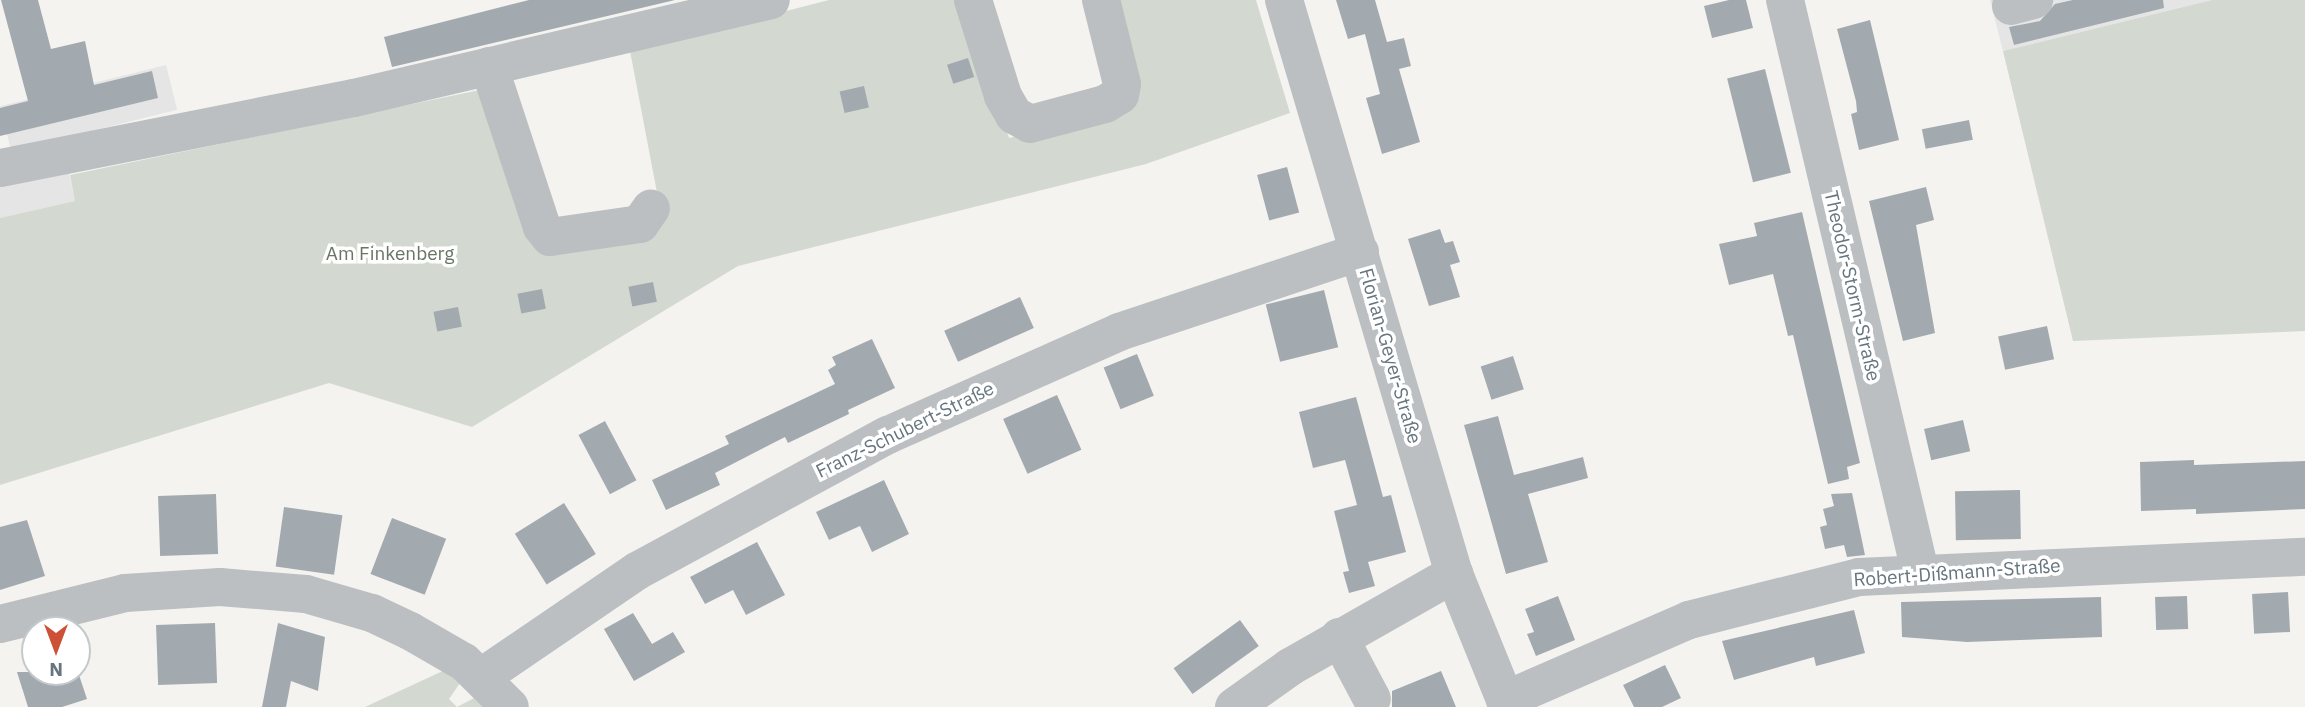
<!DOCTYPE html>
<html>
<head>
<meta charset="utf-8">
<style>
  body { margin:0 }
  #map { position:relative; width:2305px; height:707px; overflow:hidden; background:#f4f3f0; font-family:"IBM Plex Sans",sans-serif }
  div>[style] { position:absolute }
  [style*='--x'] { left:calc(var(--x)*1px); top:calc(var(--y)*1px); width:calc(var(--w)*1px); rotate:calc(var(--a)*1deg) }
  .built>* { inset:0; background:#e4e5e4; transform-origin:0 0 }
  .green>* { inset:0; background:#d3d8d0 }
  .building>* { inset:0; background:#a3aaaf; transform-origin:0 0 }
  .minor>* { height:38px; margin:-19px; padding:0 19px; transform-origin:19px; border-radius:19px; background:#bbbfc2 }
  span { translate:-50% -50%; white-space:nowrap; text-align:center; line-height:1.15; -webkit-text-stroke:7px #fff; paint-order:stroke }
  .park-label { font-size:19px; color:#697664 }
  .street-label { font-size:19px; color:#66757e }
  .north { position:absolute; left:21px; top:616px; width:70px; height:70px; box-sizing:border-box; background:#fff; border:2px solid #c2c8cb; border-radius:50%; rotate:180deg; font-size:19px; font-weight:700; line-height:28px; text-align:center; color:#66757e }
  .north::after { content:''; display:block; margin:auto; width:24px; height:32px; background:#cd5137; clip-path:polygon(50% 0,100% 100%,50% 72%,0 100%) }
</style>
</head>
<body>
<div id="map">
  <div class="built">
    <i style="clip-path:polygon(1990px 0,2212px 0,2003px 51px)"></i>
    <i style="left:166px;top:65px;width:46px;height:171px;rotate:76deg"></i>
    <i style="clip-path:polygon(67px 164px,75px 201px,0 218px,0 178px)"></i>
  </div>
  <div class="green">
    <i style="clip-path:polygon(829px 0,968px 0,1009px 138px,1130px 110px,1111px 0,1256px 0,1290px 113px,1146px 164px,738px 266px,472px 427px,329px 383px,0 485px,0 218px,75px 201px,70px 175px,480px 90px,494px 108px,539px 252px,663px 224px,630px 51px)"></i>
    <i style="clip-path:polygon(2212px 0,2305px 0,2305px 331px,2073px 341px,2003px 51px)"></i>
    <i style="clip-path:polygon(447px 669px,460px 683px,449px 699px,457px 707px,476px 697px,487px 707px,365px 707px)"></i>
  </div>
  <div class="building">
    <i style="clip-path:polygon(1px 0,38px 0,51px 49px,85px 41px,94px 85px,152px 71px,158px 98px,0 136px,0 108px,28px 101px)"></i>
    <i style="clip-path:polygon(529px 0,675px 0,392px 67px,384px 37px)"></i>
    <i style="clip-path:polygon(1336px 0,1375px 0,1387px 42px,1404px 38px,1411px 66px,1399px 69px,1420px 142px,1382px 154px,1366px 98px,1380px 94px,1365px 34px,1348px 39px)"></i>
    <i style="clip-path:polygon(1729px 0,1746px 0,1753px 28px,1712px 38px,1704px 6px)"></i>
    <i style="clip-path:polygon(2073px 0,2163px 0,2164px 8px,2014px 45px,2009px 27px,2040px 21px,2055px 4px)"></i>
    <i style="clip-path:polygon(1870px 20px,1899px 140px,1859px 150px,1851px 114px,1857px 112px,1856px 101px,1837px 29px)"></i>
    <i style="left:968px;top:58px;width:20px;height:22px;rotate:72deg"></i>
    <i style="left:1765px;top:69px;width:107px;height:39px;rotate:76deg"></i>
    <i style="left:864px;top:86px;width:22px;height:25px;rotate:77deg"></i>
    <i style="left:1969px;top:120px;width:20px;height:48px;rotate:79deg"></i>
    <i style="left:1287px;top:167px;width:47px;height:31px;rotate:75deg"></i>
    <i style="clip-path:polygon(1926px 187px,1934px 220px,1916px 225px,1935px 333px,1903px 341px,1869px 201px)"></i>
    <i style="clip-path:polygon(1802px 212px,1860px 463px,1847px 467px,1849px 479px,1828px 484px,1793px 335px,1788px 336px,1773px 274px,1729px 285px,1719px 244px,1757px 236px,1754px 223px)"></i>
    <i style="clip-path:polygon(1440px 229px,1445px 243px,1453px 241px,1460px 262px,1450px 265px,1460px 297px,1429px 306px,1408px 239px)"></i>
    <i style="left:653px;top:282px;width:20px;height:25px;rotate:79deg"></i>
    <i style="left:542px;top:289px;width:20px;height:25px;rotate:79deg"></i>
    <i style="left:1324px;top:290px;width:59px;height:60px;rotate:76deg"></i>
    <i style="left:1020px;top:297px;width:34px;height:83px;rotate:66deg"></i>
    <i style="left:458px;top:307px;width:20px;height:25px;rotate:79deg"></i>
    <i style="left:2047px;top:326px;width:34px;height:50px;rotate:78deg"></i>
    <i style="clip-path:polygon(872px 339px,895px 388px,848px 410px,849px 414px,788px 443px,785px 437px,715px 473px,720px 485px,666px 510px,652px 480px,729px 444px,725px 436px,835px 384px,828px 370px,836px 365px,832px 357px)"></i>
    <i style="left:1137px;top:354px;width:45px;height:36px;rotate:68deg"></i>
    <i style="left:1513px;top:356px;width:35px;height:34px;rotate:72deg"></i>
    <i style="left:1057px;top:395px;width:60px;height:59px;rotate:66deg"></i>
    <i style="clip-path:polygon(1356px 397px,1383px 497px,1391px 495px,1406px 552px,1368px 562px,1375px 586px,1349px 593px,1343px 572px,1349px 571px,1334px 511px,1357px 505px,1351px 482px,1345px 460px,1313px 468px,1299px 412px)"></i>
    <i style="clip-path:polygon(1498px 416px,1514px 475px,1583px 457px,1588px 478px,1528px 494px,1548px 562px,1506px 574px,1464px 425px)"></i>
    <i style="left:1963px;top:420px;width:32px;height:40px;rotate:77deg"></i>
    <i style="left:605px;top:421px;width:67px;height:30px;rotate:62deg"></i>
    <i style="clip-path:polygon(2194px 460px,2194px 465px,2305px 461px,2305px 509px,2196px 514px,2196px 509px,2141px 511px,2140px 462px)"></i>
    <i style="clip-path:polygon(884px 480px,909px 534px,872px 552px,860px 526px,829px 540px,816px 512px)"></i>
    <i style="left:2020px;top:490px;width:49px;height:65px;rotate:89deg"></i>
    <i style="clip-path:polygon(1852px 493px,1865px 555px,1847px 557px,1844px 545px,1825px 549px,1820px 527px,1827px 525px,1823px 509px,1834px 506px,1831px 494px)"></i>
    <i style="left:216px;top:494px;width:60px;height:58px;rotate:88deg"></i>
    <i style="left:564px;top:503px;width:60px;height:58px;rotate:58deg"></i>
    <i style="left:284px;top:507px;width:59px;height:60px;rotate:8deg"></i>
    <i style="left:392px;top:518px;width:58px;height:60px;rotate:21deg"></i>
    <i style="clip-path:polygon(27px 520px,45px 576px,0 590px,0 527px)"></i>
    <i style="clip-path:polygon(757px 542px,785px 595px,746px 615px,733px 590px,705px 604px,690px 577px)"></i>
    <i style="left:2288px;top:592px;width:40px;height:36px;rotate:87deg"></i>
    <i style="clip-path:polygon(1558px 596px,1575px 640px,1536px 656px,1527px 634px,1534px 632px,1525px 609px)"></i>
    <i style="left:2187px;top:596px;width:33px;height:32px;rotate:88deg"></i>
    <i style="clip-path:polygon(2101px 597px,2102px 637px,1967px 642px,1902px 637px,1901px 602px)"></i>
    <i style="clip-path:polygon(1854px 610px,1865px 653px,1816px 666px,1814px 657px,1734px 680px,1722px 641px)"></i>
    <i style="clip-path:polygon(633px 613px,652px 644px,673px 632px,685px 652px,634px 681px,604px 629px)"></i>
    <i style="left:1240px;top:620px;width:32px;height:82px;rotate:54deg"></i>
    <i style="left:215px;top:623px;width:60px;height:59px;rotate:88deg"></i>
    <i style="clip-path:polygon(278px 623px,325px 637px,318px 691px,291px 681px,286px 707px,262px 707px)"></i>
    <i style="clip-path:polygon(1665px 665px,1681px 698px,1662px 707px,1634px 707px,1623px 685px)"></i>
    <i style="clip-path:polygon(1441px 671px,1456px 707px,1392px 707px,1392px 691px)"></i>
    <i style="clip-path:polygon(17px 672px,78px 672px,87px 699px,62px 707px,28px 707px)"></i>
  </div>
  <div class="minor">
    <i style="--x:973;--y:0;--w:101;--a:72.6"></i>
    <i style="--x:1003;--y:96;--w:22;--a:60"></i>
    <i style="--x:1014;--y:115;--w:18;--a:29"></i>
    <i style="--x:1030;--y:124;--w:78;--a:-14.9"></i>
    <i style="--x:1105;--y:104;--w:17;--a:-31"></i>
    <i style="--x:1120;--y:95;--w:11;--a:-80"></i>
    <i style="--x:1122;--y:84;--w:87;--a:-104"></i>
    <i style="--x:1284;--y:0;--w:599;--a:73.5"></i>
    <i style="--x:1454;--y:574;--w:144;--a:67.9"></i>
    <i style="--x:1785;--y:0;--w:587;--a:76.7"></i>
    <i style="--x:2011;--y:6;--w:24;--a:-15"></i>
    <i style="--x:489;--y:66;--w:169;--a:71.8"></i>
    <i style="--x:542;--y:227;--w:13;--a:51"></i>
    <i style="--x:550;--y:237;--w:91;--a:-8.2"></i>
    <i style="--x:640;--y:224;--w:19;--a:-55"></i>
    <i style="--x:0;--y:168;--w:361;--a:-11.2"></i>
    <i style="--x:354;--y:98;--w:428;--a:-13.2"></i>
    <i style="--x:0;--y:624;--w:129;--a:-13.9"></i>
    <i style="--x:125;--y:593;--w:95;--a:-3.6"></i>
    <i style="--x:220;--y:587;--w:86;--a:4.7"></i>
    <i style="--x:306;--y:594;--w:69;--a:16.1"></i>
    <i style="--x:372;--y:613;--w:42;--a:25.3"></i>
    <i style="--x:410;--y:631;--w:62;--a:29.9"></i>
    <i style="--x:464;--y:662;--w:64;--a:44.4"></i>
    <i style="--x:1339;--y:637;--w:70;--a:62"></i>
    <i style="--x:483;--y:676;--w:186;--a:-34.3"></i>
    <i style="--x:637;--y:571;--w:285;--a:-28.5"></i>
    <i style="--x:888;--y:435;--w:253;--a:-24"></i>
    <i style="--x:1119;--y:332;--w:254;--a:-18.4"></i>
    <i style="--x:1505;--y:700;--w:201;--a:-23.5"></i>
    <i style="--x:1689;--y:620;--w:175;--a:-14.2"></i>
    <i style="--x:1859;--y:577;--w:446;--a:-2.6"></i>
    <i style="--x:1234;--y:707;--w:69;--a:-35.5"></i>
    <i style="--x:1290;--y:667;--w:189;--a:-29.6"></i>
  </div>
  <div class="park-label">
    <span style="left:390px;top:254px">Am Finkenberg</span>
  </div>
  <div class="street-label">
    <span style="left:1852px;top:286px;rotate:77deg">Theodor-Storm-Straße</span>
    <span style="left:1390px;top:356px;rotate:74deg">Florian-Geyer-Straße</span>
    <span style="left:905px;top:430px;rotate:-26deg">Franz-Schubert-Straße</span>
    <span style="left:1957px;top:573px;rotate:-4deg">Robert-Dißmann-Straße</span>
  </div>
  <div class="north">N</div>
</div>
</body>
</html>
